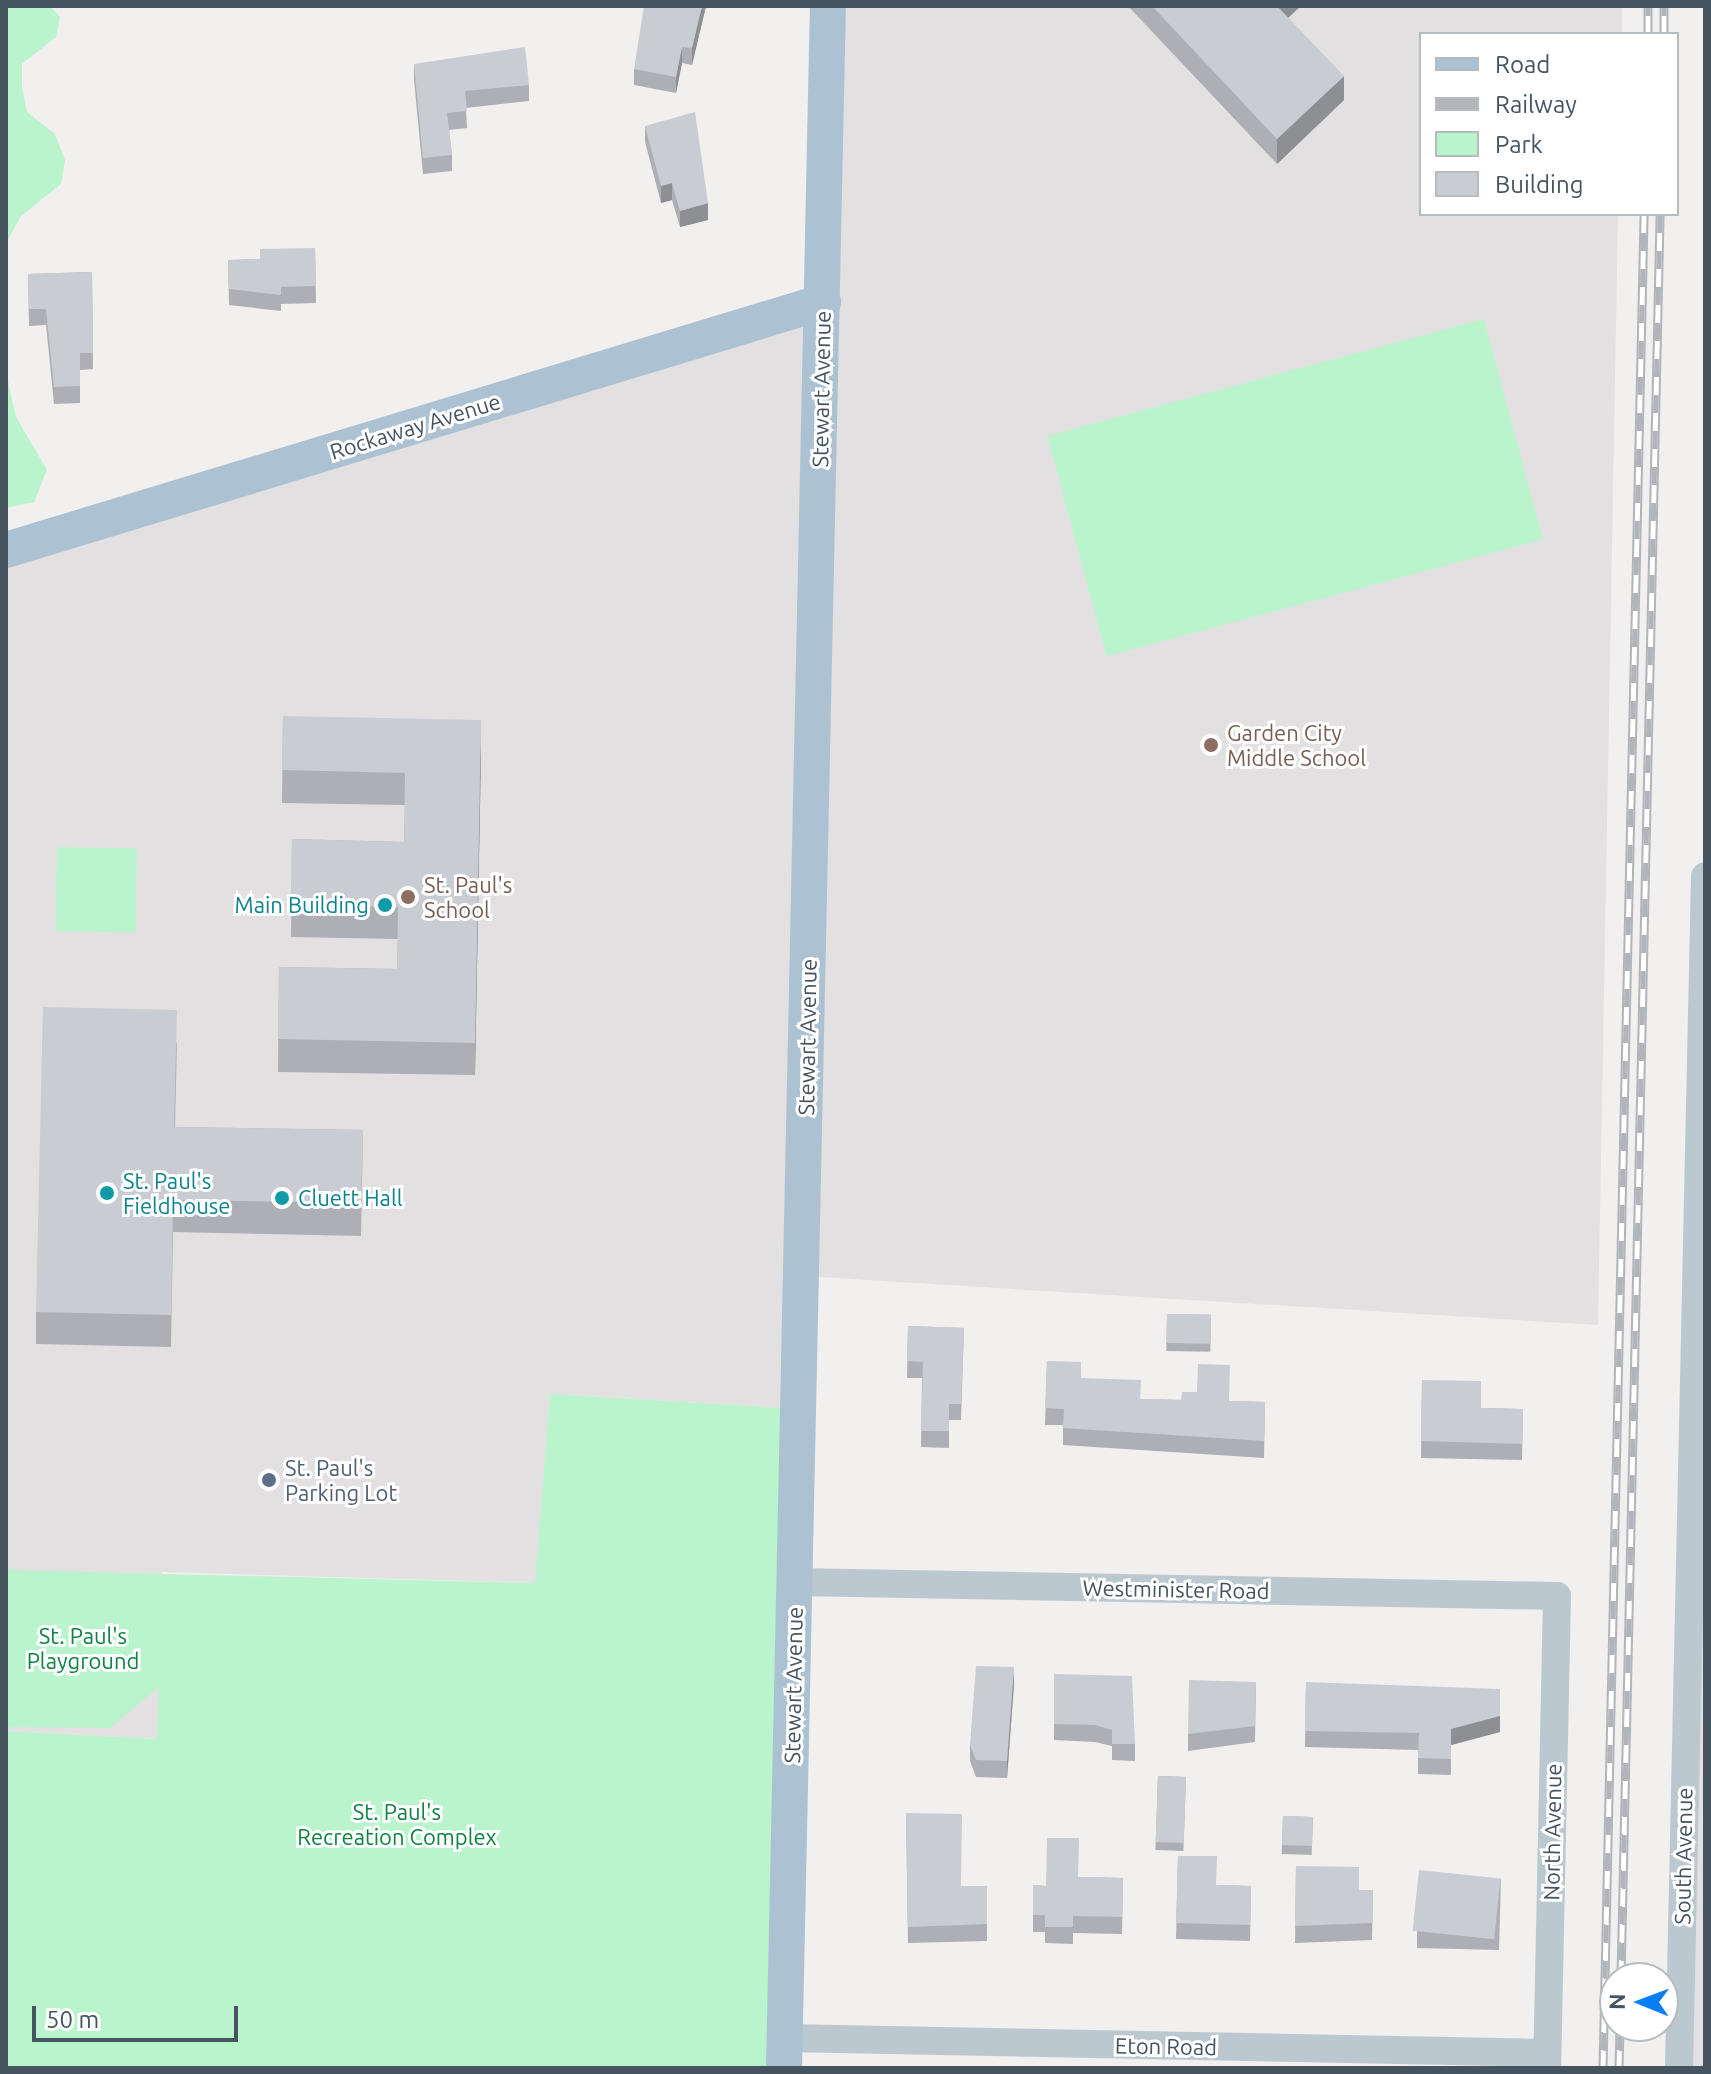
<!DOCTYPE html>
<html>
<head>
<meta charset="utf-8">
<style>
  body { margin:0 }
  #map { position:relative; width:1711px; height:2074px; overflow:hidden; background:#f2efef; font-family:Ubuntu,sans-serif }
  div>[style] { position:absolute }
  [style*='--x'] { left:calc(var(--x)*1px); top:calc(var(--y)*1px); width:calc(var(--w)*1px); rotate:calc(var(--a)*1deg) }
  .education>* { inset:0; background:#e3e0e1 }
  .green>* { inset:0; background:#b9f4cc; transform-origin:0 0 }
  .minor>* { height:28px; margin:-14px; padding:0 14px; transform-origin:14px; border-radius:14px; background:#bbc8d0 }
  .major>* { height:36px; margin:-18px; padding:0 18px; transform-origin:18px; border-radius:18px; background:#acc1d1 }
  .rail>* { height:9px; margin-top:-4.5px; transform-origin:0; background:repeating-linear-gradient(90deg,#fff 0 18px,#b1b5ba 0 36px); box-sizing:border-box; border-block:2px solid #b1b5ba }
  .wall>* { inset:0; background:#adafb5; transform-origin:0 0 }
  .shaded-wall>* { inset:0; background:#8d8f93 }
  .building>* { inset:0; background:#c9ccd2; transform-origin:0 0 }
  .dots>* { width:22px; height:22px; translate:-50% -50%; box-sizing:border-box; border:4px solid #fff; border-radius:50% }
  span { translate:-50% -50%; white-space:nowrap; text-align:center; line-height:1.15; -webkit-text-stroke:6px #fff; paint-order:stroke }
  .street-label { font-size:22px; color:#45545f }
  .education-label { font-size:22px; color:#785e54 }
  .left { translate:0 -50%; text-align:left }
  .culture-label { font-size:22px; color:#0d838f }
  .right { translate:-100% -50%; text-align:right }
  .service-label { font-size:22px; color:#4e5e75 }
  .park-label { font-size:22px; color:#0d8340 }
  .frame { position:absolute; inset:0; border:8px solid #45545f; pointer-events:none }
  .legend { position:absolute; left:1419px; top:32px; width:260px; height:184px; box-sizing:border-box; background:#fff; border:2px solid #b5bbbf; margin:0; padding:10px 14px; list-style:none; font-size:24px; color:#45545f }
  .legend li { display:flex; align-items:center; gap:16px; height:40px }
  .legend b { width:40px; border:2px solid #b5bbbf }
  .north { position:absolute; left:1599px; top:1962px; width:80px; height:80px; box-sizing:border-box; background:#fff; border:2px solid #b5bbbf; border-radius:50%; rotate:271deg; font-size:22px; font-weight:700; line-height:32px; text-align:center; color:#45545f }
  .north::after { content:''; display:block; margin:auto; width:28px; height:36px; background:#057ef6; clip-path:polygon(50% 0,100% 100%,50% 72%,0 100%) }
  .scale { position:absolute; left:32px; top:2006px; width:206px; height:36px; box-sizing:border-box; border:4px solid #45545f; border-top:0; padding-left:10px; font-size:24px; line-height:28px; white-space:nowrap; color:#45545f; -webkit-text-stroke:6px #fff; paint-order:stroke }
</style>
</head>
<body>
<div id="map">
  <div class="education">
    <i style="clip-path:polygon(827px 6px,1622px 6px,1622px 34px,1421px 34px,1421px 214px,1618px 214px,1598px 1325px,803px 1276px,800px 1409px,550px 1394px,536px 1583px,162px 1572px,158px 1739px,6px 1731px,6px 547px,821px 303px)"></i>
    <i style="clip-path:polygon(1705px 1518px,1705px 2068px,1679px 2068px,1691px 1519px)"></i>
  </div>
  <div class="green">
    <i style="clip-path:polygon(6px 6px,50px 6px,60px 17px,56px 37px,22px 64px,22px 87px,27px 112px,55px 134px,65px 160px,61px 184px,21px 216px,6px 243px)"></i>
    <i style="left:1484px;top:319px;width:228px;height:452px;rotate:75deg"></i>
    <i style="clip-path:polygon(6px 372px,16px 417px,47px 470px,34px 502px,6px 508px)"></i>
    <i style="left:57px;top:847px;width:80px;height:84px;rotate:1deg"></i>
    <i style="clip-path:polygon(550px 1394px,800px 1409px,785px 2068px,6px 2068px,6px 1731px,157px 1739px,159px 1687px,110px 1728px,6px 1727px,6px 1570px,535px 1583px)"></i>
  </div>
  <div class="minor">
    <i style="--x:795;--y:1582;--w:762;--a:1.05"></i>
    <i style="--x:1557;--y:1596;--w:472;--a:91.2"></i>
    <i style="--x:785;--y:2038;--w:762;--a:1.13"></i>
    <i style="--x:1679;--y:2068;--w:1192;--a:-88.75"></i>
  </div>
  <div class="major">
    <i style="--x:6;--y:550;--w:854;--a:-16.89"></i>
    <i style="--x:784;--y:2068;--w:2062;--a:-88.78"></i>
  </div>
  <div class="rail">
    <i style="--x:1648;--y:34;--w:28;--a:-90"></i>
    <i style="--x:1664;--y:34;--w:28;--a:-90"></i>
    <i style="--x:1621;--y:1978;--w:1764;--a:-88.73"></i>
    <i style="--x:1603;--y:2068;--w:1854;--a:-88.73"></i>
    <i style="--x:1619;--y:2068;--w:42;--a:-88.6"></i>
  </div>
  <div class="wall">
    <i style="clip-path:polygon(706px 6px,692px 65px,682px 63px,676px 93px,634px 85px,634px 69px)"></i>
    <i style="clip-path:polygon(1128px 6px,1301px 6px,1288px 18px,1344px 100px,1277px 164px)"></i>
    <i style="clip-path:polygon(414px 64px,529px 85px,529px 101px,466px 108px,467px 128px,449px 130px,452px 155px,452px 171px,423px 174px,414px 80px)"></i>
    <i style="clip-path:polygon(645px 126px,708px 220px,680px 227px,672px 200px,661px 203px,645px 142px)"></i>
    <i style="clip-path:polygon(315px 248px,316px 303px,281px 304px,281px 311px,229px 305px,228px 260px,260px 259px)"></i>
    <i style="clip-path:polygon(92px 272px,93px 369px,80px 370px,80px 403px,54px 404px,46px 325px,29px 326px,28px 274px)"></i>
    <i style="clip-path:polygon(283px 716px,481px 753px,475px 1075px,278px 1072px,279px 967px,397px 969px,398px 939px,291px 937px,292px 839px,404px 842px,405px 805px,282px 803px)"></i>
    <i style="clip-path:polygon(177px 1042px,175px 1127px,363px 1130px,361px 1236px,173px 1232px,171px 1347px,36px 1344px,36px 1312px)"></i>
    <i style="left:1167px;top:1314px;width:44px;height:37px;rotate:1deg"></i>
    <i style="clip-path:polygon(908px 1326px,964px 1328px,961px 1420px,949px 1420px,949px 1448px,921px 1447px,922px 1378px,907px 1378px)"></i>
    <i style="clip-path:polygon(1047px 1361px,1081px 1378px,1141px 1399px,1265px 1402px,1264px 1458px,1063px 1445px,1063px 1425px,1045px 1425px)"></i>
    <i style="clip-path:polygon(1422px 1380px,1481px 1408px,1523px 1409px,1522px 1460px,1421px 1458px)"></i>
    <i style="clip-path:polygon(1054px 1674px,1135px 1744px,1135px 1761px,1112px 1760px,1112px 1746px,1095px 1742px,1054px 1740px)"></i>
    <i style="clip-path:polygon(1256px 1682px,1255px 1742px,1188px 1751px,1188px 1734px)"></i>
    <i style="clip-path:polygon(1306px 1682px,1500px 1732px,1451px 1745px,1451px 1775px,1418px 1774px,1418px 1750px,1305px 1747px)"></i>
    <i style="clip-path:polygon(1014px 1684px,1007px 1778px,976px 1777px,970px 1761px,970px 1745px)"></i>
    <i style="left:1158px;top:1776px;width:28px;height:74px;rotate:2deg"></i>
    <i style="clip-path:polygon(906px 1813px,961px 1886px,987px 1886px,987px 1941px,908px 1943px)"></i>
    <i style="left:1283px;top:1816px;width:30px;height:38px;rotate:2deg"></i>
    <i style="clip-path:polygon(1178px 1856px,1216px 1885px,1251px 1886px,1250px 1941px,1176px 1939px)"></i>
    <i style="clip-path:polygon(1296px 1866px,1359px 1890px,1373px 1890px,1372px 1940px,1295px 1943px)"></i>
    <i style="clip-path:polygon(1078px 1877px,1123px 1878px,1122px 1934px,1073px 1933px,1073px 1944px,1045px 1943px,1045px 1932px,1033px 1932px,1033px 1885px,1046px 1886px)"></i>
    <i style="clip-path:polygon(1501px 1879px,1499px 1950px,1417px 1948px,1417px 1931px)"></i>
  </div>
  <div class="shaded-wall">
    <i style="clip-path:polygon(702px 6px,706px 6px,692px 65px,692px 48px)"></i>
    <i style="clip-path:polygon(1276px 6px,1301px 6px,1276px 29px)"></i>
    <i style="clip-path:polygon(682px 47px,682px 63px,676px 93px,676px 77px)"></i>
    <i style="clip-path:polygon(1344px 76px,1344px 100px,1277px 164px,1277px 139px)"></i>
    <i style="clip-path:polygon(672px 183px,672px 200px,661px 203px,661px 186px)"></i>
    <i style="clip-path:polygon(708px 203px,708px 220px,680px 227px,680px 211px)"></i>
    <i style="clip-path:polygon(481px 720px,481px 753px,475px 1075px,475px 1043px)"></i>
    <i style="clip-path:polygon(1014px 1667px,1014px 1684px,1007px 1778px,1007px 1761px)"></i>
    <i style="clip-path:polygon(1500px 1689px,1500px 1732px,1451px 1745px,1451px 1775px,1451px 1729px)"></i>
  </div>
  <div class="building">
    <i style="clip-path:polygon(644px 6px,702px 6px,692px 48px,682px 47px,676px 77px,634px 69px)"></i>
    <i style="clip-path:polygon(1152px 6px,1277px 6px,1344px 76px,1277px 139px)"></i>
    <i style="clip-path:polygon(525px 47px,529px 85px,465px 91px,467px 111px,447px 113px,452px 155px,423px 158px,414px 64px)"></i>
    <i style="clip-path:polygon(695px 112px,708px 203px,680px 211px,672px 183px,661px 186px,645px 126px)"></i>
    <i style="clip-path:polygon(315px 248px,316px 286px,281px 287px,281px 295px,229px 289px,228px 260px,260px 259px,260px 249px)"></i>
    <i style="clip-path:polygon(92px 272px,93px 353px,80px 353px,80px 386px,54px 387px,46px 309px,29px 309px,28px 274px)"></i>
    <i style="clip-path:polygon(283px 716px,481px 720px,475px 1043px,278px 1039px,279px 967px,397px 969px,398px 907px,291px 905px,292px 839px,404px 842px,405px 773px,282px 770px)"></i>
    <i style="clip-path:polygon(43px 1007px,177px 1010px,174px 1127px,363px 1130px,361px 1203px,173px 1200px,171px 1315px,36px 1312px)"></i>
    <i style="left:1167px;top:1314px;width:44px;height:29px;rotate:1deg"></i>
    <i style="clip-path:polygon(908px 1326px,964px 1328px,961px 1404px,949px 1404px,949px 1431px,921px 1431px,923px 1362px,907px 1361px)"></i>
    <i style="clip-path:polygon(1047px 1361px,1081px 1362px,1081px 1378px,1141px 1380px,1140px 1399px,1181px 1400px,1182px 1392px,1197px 1392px,1198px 1364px,1230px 1365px,1229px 1401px,1265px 1402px,1264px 1441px,1063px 1428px,1064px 1409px,1045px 1408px)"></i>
    <i style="clip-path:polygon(1422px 1380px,1481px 1381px,1481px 1408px,1523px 1409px,1522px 1444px,1421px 1441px)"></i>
    <i style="clip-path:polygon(976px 1666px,1014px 1667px,1007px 1761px,976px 1760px,970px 1745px)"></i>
    <i style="clip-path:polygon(1054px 1674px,1132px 1676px,1135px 1744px,1112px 1744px,1112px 1730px,1095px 1725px,1054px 1724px)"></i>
    <i style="clip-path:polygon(1189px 1680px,1256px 1682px,1255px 1726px,1188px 1734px)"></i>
    <i style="clip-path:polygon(1306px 1682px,1500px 1689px,1500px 1716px,1451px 1729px,1451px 1759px,1418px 1758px,1419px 1733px,1305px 1731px)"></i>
    <i style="left:1158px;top:1776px;width:28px;height:66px;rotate:2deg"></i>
    <i style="clip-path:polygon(906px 1813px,962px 1814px,961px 1886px,987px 1886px,987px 1924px,908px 1927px)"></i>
    <i style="left:1283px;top:1816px;width:30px;height:29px;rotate:2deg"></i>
    <i style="clip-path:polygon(1047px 1838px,1079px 1838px,1078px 1877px,1123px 1878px,1122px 1917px,1073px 1916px,1073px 1927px,1045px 1927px,1045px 1915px,1033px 1915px,1033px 1885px,1046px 1886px)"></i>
    <i style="clip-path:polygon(1178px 1856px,1217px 1856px,1216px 1885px,1251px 1886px,1250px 1925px,1176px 1923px)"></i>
    <i style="clip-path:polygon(1296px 1866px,1359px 1867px,1359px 1890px,1373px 1890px,1372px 1923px,1295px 1926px)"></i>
    <i style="left:1419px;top:1870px;width:82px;height:61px;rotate:6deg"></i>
  </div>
  <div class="dots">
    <i style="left:1211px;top:745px;background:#8d6e63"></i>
    <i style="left:408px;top:897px;background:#8d6e63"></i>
    <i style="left:385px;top:905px;background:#0f9aa8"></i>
    <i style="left:107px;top:1193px;background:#0f9aa8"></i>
    <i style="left:282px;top:1198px;background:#0f9aa8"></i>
    <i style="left:269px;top:1480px;background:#5c6f8a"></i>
  </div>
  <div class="street-label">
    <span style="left:821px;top:389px;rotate:-89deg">Stewart Avenue</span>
    <span style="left:415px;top:426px;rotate:-17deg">Rockaway Avenue</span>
    <span style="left:807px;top:1037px;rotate:-89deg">Stewart Avenue</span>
    <span style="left:1176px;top:1589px;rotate:1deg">Westminister Road</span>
    <span style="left:793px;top:1685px;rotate:-89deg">Stewart Avenue</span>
    <span style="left:1552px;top:1832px;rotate:-89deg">North Avenue</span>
    <span style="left:1683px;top:1856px;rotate:-89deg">South Avenue</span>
    <span style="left:1166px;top:2046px;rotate:1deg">Eton Road</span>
  </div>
  <div class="education-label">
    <span class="left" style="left:1227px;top:745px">Garden City<br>Middle School</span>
    <span class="left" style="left:424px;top:897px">St. Paul's<br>School</span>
  </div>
  <div class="culture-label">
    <span class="right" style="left:369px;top:905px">Main Building</span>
    <span class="left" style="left:123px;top:1193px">St. Paul's<br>Fieldhouse</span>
    <span class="left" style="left:298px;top:1198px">Cluett Hall</span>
  </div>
  <div class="service-label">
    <span class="left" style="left:285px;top:1480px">St. Paul's<br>Parking Lot</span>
  </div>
  <div class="park-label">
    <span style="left:83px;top:1648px">St. Paul's<br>Playground</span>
    <span style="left:397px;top:1824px">St. Paul's<br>Recreation Complex</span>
  </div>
  <div class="frame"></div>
  <ul class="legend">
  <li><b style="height:10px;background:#acc1d1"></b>Road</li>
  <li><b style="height:10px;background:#b1b5ba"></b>Railway</li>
  <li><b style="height:22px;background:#b9f4cc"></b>Park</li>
  <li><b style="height:22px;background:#c9ccd2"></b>Building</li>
  </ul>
  <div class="north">N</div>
  <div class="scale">50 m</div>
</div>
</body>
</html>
